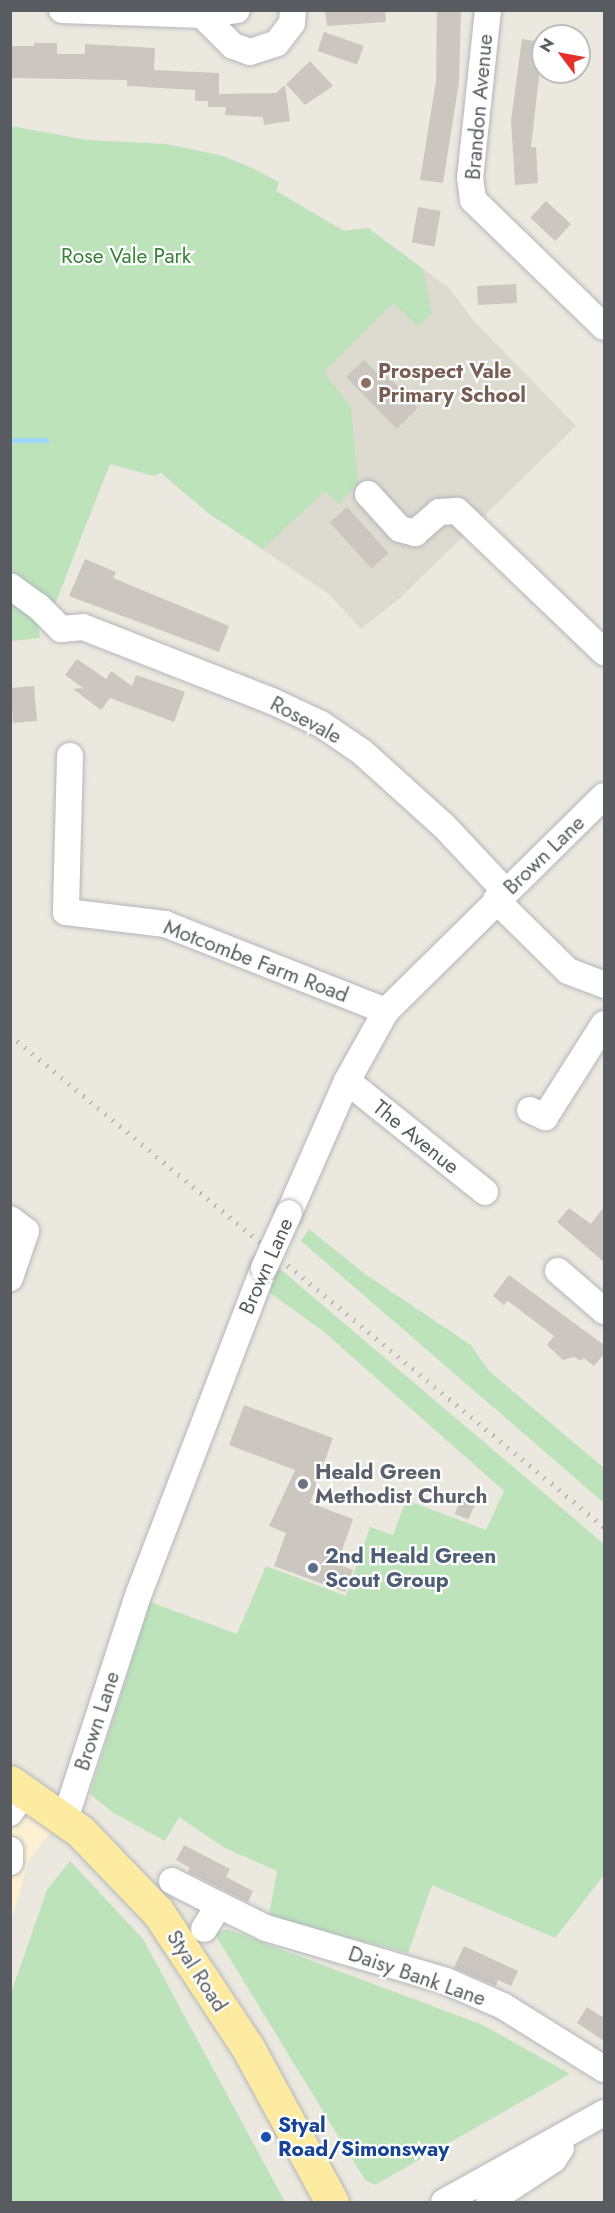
<!DOCTYPE html>
<html>
<head>
<meta charset="utf-8">
<style>
  body { margin:0 }
  #map { position:relative; width:615px; height:2213px; overflow:hidden; background:#ebe8df; font-family:Jost,sans-serif }
  div>[style] { position:absolute }
  [style*='--x'] { left:calc(var(--x)*1px); top:calc(var(--y)*1px); width:calc(var(--w)*1px); rotate:calc(var(--a)*1deg) }
  .commercial>* { inset:0; background:#fdf1d2 }
  .education>* { inset:0; background:#dddad0 }
  .green>* { inset:0; background:#bde3bb }
  .stream>* { height:5px; margin:-2.5px; padding:0 2.5px; transform-origin:2.5px; border-radius:2.5px; background:#9dd8fd }
  .building>* { inset:0; background:#cbc6c0; transform-origin:0 0 }
  .roads { filter:drop-shadow(0 0 2px #b2b6ba) drop-shadow(0 0 2px #b2b6ba) }
  .minor>* { height:26px; margin:-13px; padding:0 13px; transform-origin:13px; border-radius:13px; background:#fff }
  .major>* { height:33px; margin:-16.5px; padding:0 16.5px; transform-origin:16.5px; border-radius:16.5px; background:#fdeba2 }
  .rail>* { height:4.5px; margin-top:-2.25px; transform-origin:0; background:repeating-linear-gradient(90deg,#b1b2b2 0 1.5px,transparent 0 9.5px) }
  .bridges { filter:drop-shadow(0 0 2px #b2b6ba) drop-shadow(0 0 2px #b2b6ba) }
  .minor-bridge>* { height:26px; margin:-13px; padding:0 13px; transform-origin:13px; border-radius:13px; background:#fff }
  .dots>* { width:16px; height:16px; translate:-50% -50%; box-sizing:border-box; border:3px solid #fff; border-radius:50% }
  span { translate:-50% -50%; white-space:nowrap; text-align:center; line-height:1.15; -webkit-text-stroke:4.5px #fff; paint-order:stroke }
  .street-label { font-size:21px; color:#585c60 }
  .park-label { font-size:21px; color:#358235 }
  .education-label { font-size:21px; color:#785e54; font-weight:700 }
  .left { translate:0 -50%; text-align:left }
  .worship-label { font-size:21px; color:#5b616d; font-weight:700 }
  .service-label { font-size:21px; color:#4e5e75; font-weight:700 }
  .transit-label { font-size:21px; color:#164399; font-weight:700 }
  .frame { position:absolute; inset:0; border:12px solid #585c60; pointer-events:none }
  .north { position:absolute; left:531px; top:24px; width:60px; height:60px; box-sizing:border-box; background:#fff; border:2px solid #bcbebf; border-radius:50%; rotate:302deg; font-size:16px; font-weight:700; line-height:24px; text-align:center; color:#585c60 }
  .north::after { content:''; display:block; margin:auto; width:21px; height:27px; background:#e5312b; clip-path:polygon(50% 0,100% 100%,50% 72%,0 100%) }
</style>
</head>
<body>
<div id="map">
  <div class="commercial">
    <i style="clip-path:polygon(11px 1803px,53px 1830px,30px 1858px,11px 1920px)"></i>
  </div>
  <div class="education">
    <i style="clip-path:polygon(275px 191px,344px 231px,368px 228px,449px 288px,474px 321px,576px 426px,399px 599px,361px 629px,329px 594px,208px 513px)"></i>
  </div>
  <div class="green">
    <i style="clip-path:polygon(11px 126px,87px 140px,167px 144px,223px 156px,250px 167px,279px 182px,276px 191px,344px 231px,368px 228px,423px 269px,432px 313px,418px 327px,393px 303px,324px 372px,351px 407px,358px 484px,338px 504px,325px 491px,263px 549px,208px 513px,161px 473px,154px 476px,110px 464px,55px 604px,38px 622px,40px 638px,11px 641px)"></i>
    <i style="clip-path:polygon(309px 1229px,365px 1274px,471px 1345px,489px 1371px,604px 1468px,604px 1503px,301px 1241px)"></i>
    <i style="clip-path:polygon(279px 1268px,604px 1544px,604px 1875px,555px 1938px,432px 1885px,408px 1953px,269px 1916px,277px 1871px,225px 1848px,179px 1817px,165px 1841px,112px 1812px,90px 1794px,150px 1602px,237px 1634px,266px 1566px,346px 1596px,370px 1527px,393px 1535px,406px 1500px,486px 1530px,504px 1491px,323px 1331px,266px 1290px)"></i>
    <i style="clip-path:polygon(70px 1861px,143px 1939px,285px 2202px,11px 2202px,11px 1993px,47px 1890px)"></i>
    <i style="clip-path:polygon(227px 1929px,483px 2025px,570px 2074px,375px 2185px,365px 2180px,215px 1934px)"></i>
  </div>
  <div class="stream">
    <i style="--x:10;--y:440;--w:36;--a:0"></i>
  </div>
  <div class="building">
    <i style="clip-path:polygon(325px 10px,385px 10px,386px 22px,327px 26px)"></i>
    <i style="clip-path:polygon(437px 10px,461px 10px,459px 82px,443px 183px,420px 180px,436px 81px)"></i>
    <i style="left:324px;top:32px;width:42px;height:20px;rotate:19deg"></i>
    <i style="clip-path:polygon(522px 39px,543px 42px,531px 147px,536px 147px,538px 183px,515px 185px,511px 120px)"></i>
    <i style="clip-path:polygon(34px 43px,57px 43px,57px 54px,85px 54px,85px 44px,155px 48px,154px 70px,219px 73px,219px 94px,276px 93px,285px 85px,290px 121px,264px 125px,263px 117px,225px 115px,226px 107px,208px 107px,208px 101px,195px 101px,195px 90px,127px 86px,127px 80px,10px 78px,10px 46px,34px 46px)"></i>
    <i style="clip-path:polygon(310px 61px,333px 86px,305px 105px,286px 84px)"></i>
    <i style="left:546px;top:201px;width:34px;height:23px;rotate:43deg"></i>
    <i style="left:418px;top:207px;width:23px;height:36px;rotate:10deg"></i>
    <i style="left:516px;top:284px;width:19px;height:39px;rotate:87deg"></i>
    <i style="clip-path:polygon(364px 360px,378px 374px,382px 370px,418px 408px,397px 429px,346px 377px)"></i>
    <i style="left:347px;top:507px;width:62px;height:23px;rotate:48deg"></i>
    <i style="clip-path:polygon(85px 559px,116px 572px,113px 578px,229px 626px,219px 652px,69px 596px)"></i>
    <i style="clip-path:polygon(77px 659px,106px 679px,111px 671px,132px 686px,136px 675px,185px 692px,174px 722px,110px 698px,101px 710px,73px 689px,83px 688px,65px 675px)"></i>
    <i style="left:34px;top:686px;width:35px;height:24px;rotate:85deg"></i>
    <i style="clip-path:polygon(604px 1207px,604px 1262px,557px 1222px,569px 1208px,591px 1224px)"></i>
    <i style="clip-path:polygon(509px 1275px,604px 1345px,604px 1354px,594px 1366px,584px 1358px,581px 1361px,574px 1357px,563px 1360px,547px 1345px,554px 1336px,508px 1301px,504px 1305px,493px 1296px)"></i>
    <i style="clip-path:polygon(244px 1405px,333px 1438px,310px 1503px,353px 1519px,337px 1564px,353px 1570px,345px 1592px,274px 1566px,286px 1533px,269px 1526px,295px 1470px,229px 1445px)"></i>
    <i style="left:461px;top:1499px;width:15px;height:16px;rotate:23deg"></i>
    <i style="clip-path:polygon(184px 1845px,230px 1869px,226px 1877px,253px 1891px,248px 1902px,188px 1872px,190px 1868px,176px 1860px)"></i>
    <i style="clip-path:polygon(464px 1946px,518px 1971px,511px 1986px,498px 1980px,496px 1986px,454px 1968px)"></i>
    <i style="clip-path:polygon(587px 2007px,604px 2018px,604px 2041px,577px 2023px)"></i>
  </div>
  <div class="roads">
    <div class="minor">
      <i style="--x:62;--y:10;--w:140;--a:2"></i>
      <i style="--x:202;--y:15;--w:35;--a:-8"></i>
      <i style="--x:488;--y:10;--w:169;--a:96.1"></i>
      <i style="--x:470;--y:178;--w:22;--a:82"></i>
      <i style="--x:473;--y:200;--w:182;--a:44.1"></i>
      <i style="--x:202;--y:15;--w:44;--a:45"></i>
      <i style="--x:233;--y:46;--w:18;--a:19"></i>
      <i style="--x:250;--y:52;--w:28;--a:-18"></i>
      <i style="--x:277;--y:43;--w:25;--a:-53"></i>
      <i style="--x:292;--y:23;--w:13;--a:-86"></i>
      <i style="--x:368;--y:494;--w:47;--a:47.6"></i>
      <i style="--x:400;--y:529;--w:16;--a:15"></i>
      <i style="--x:415;--y:533;--w:32;--a:-41"></i>
      <i style="--x:439;--y:512;--w:18;--a:-3"></i>
      <i style="--x:457;--y:511;--w:204;--a:43.8"></i>
      <i style="--x:10;--y:586;--w:34;--a:36"></i>
      <i style="--x:38;--y:606;--w:33;--a:45"></i>
      <i style="--x:61;--y:629;--w:22;--a:-5"></i>
      <i style="--x:83;--y:627;--w:203;--a:21.4"></i>
      <i style="--x:272;--y:701;--w:54;--a:25.1"></i>
      <i style="--x:321;--y:724;--w:50;--a:34.3"></i>
      <i style="--x:362;--y:752;--w:110;--a:42.1"></i>
      <i style="--x:444;--y:826;--w:89;--a:46.8"></i>
      <i style="--x:70;--y:756;--w:156;--a:91.5"></i>
      <i style="--x:66;--y:912;--w:100;--a:6.9"></i>
      <i style="--x:165;--y:924;--w:238;--a:21.5"></i>
      <i style="--x:496;--y:900;--w:101;--a:44.6"></i>
      <i style="--x:568;--y:971;--w:39;--a:21"></i>
      <i style="--x:347;--y:1081;--w:177;--a:38.8"></i>
      <i style="--x:530;--y:1110;--w:17;--a:25"></i>
      <i style="--x:545;--y:1117;--w:110;--a:-57.6"></i>
      <i style="--x:289;--y:1213;--w:144;--a:-66.3"></i>
      <i style="--x:347;--y:1081;--w:80;--a:-60.9"></i>
      <i style="--x:386;--y:1011;--w:306;--a:-44.6"></i>
      <i style="--x:10;--y:1219;--w:20;--a:37"></i>
      <i style="--x:26;--y:1231;--w:50;--a:108.8"></i>
      <i style="--x:558;--y:1271;--w:61;--a:41"></i>
      <i style="--x:10;--y:1813;--w:27;--a:-56"></i>
      <i style="--x:65;--y:1819;--w:238;--a:-71.9"></i>
      <i style="--x:139;--y:1593;--w:348;--a:-69"></i>
      <i style="--x:10;--y:1850;--w:12;--a:90"></i>
      <i style="--x:172;--y:1881;--w:53;--a:27.1"></i>
      <i style="--x:219;--y:1905;--w:28;--a:122"></i>
      <i style="--x:219;--y:1905;--w:52;--a:26.1"></i>
      <i style="--x:266;--y:1928;--w:188;--a:16.4"></i>
      <i style="--x:446;--y:1981;--w:62;--a:23.7"></i>
      <i style="--x:503;--y:2006;--w:119;--a:32"></i>
      <i style="--x:444;--y:2202;--w:183;--a:-29.1"></i>
      <i style="--x:489;--y:2202;--w:77;--a:-33.3"></i>
      <i style="--x:553;--y:2160;--w:14;--a:-56"></i>
    </div>
    <div class="major">
      <i style="--x:10;--y:1782;--w:85;--a:35"></i>
      <i style="--x:80;--y:1831;--w:112;--a:46.1"></i>
      <i style="--x:158;--y:1912;--w:163;--a:56.5"></i>
      <i style="--x:248;--y:2048;--w:175;--a:61.4"></i>
    </div>
  </div>
  <div class="rail">
    <i style="--x:10;--y:1035;--w:771;--a:39.63"></i>
  </div>
  <div class="bridges">
    <div class="minor-bridge">
      <i style="--x:264;--y:1268;--w:60;--a:-65.6"></i>
    </div>
  </div>
  <div class="dots">
    <i style="left:366px;top:383px;background:#8d6e63"></i>
    <i style="left:303px;top:1484px;background:#6b7280"></i>
    <i style="left:313px;top:1568px;background:#5c6f8a"></i>
    <i style="left:266px;top:2137px;background:#1a4fb4"></i>
  </div>
  <div class="street-label">
    <span style="left:479px;top:107px;rotate:-85deg">Brandon Avenue</span>
    <span style="left:306px;top:720px;rotate:28deg">Rosevale</span>
    <span style="left:544px;top:855px;rotate:-44deg">Brown Lane</span>
    <span style="left:256px;top:961px;rotate:21deg">Motcombe Farm Road</span>
    <span style="left:416px;top:1137px;rotate:39deg">The Avenue</span>
    <span style="left:266px;top:1266px;rotate:-66deg">Brown Lane</span>
    <span style="left:97px;top:1721px;rotate:-72deg">Brown Lane</span>
    <span style="left:197px;top:1971px;rotate:57deg">Styal Road</span>
    <span style="left:417px;top:1976px;rotate:19deg">Daisy Bank Lane</span>
  </div>
  <div class="park-label">
    <span style="left:126px;top:256px">Rose Vale Park</span>
  </div>
  <div class="education-label">
    <span class="left" style="left:378px;top:383px">Prospect Vale<br>Primary School</span>
  </div>
  <div class="worship-label">
    <span class="left" style="left:315px;top:1484px">Heald Green<br>Methodist Church</span>
  </div>
  <div class="service-label">
    <span class="left" style="left:325px;top:1568px">2nd Heald Green<br>Scout Group</span>
  </div>
  <div class="transit-label">
    <span class="left" style="left:278px;top:2137px">Styal<br>Road/Simonsway</span>
  </div>
  <div class="frame"></div>
  <div class="north">N</div>
</div>
</body>
</html>
